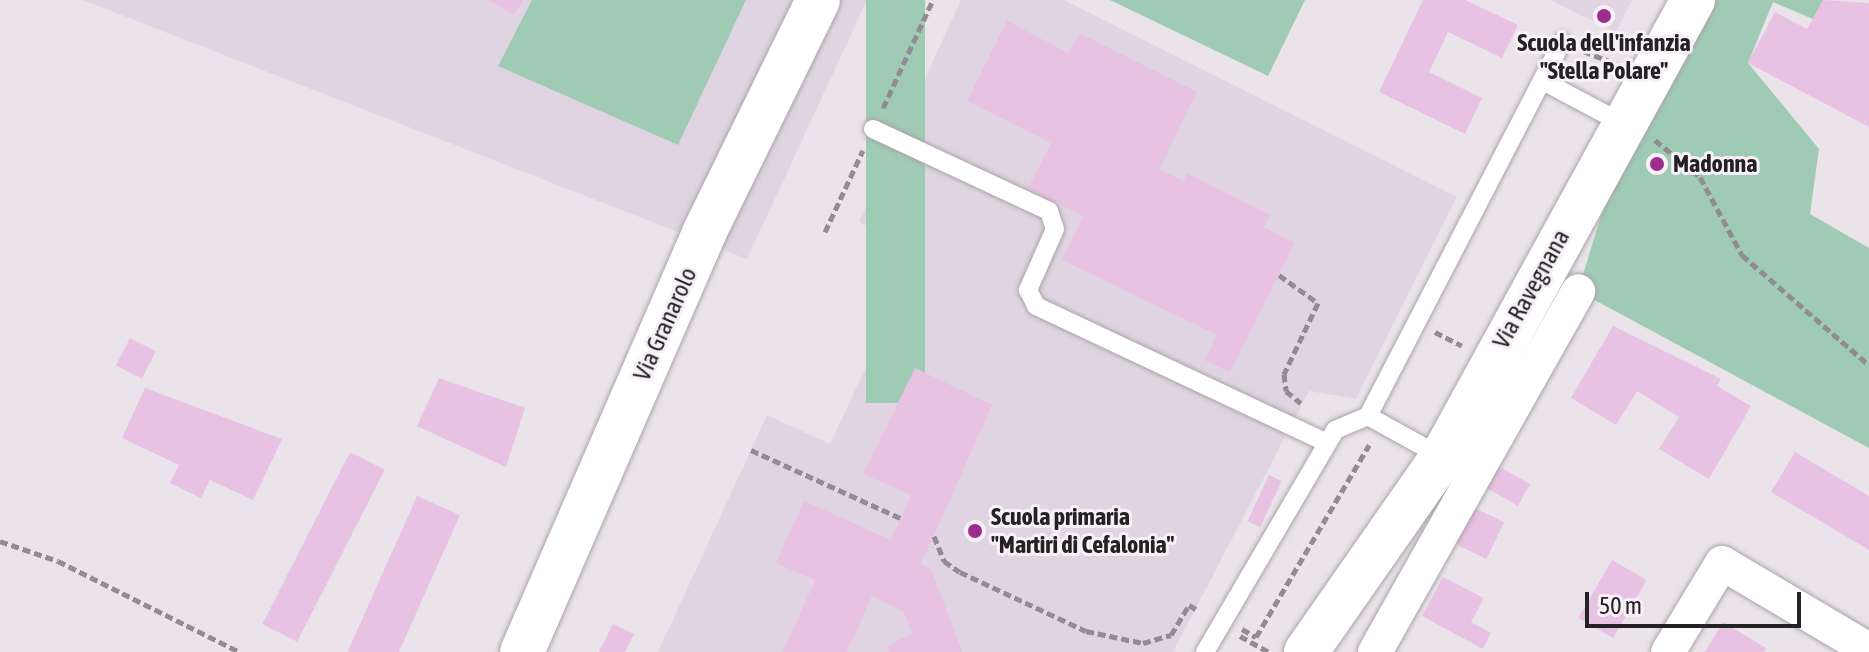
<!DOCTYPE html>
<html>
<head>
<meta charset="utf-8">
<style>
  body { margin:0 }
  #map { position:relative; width:1869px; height:652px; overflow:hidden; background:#eae3ea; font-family:"Asap Condensed",sans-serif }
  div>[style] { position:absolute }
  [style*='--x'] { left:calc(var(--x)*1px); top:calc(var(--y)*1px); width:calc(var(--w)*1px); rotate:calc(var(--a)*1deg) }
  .built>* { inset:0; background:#e1d4e2 }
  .green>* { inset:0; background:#9fcbb4; transform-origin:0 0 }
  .building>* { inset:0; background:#e8c2e3; transform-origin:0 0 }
  .path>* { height:5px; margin-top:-2.5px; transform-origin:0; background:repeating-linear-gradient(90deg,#918c91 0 8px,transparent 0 12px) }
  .roads { filter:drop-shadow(0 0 2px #aaa3aa) drop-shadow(0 0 2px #aaa3aa) }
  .lane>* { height:18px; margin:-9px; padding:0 9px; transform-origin:9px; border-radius:9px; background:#fff }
  .street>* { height:34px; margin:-17px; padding:0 17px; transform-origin:17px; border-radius:17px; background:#fff }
  .secondary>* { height:44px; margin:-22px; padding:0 22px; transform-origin:22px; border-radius:22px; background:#fff }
  .primary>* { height:44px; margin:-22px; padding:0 22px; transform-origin:22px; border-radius:22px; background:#fff }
  .dots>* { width:22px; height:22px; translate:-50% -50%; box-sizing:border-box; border:4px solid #f7f0f7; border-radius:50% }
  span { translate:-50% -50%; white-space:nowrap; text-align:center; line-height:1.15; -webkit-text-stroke:6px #f7f0f7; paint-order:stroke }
  .poi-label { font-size:24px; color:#232124; font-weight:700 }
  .left { translate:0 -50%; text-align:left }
  .street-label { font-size:24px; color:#232124 }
  .scale { position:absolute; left:1585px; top:592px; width:216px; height:36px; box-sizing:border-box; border:4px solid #232124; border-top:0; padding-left:10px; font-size:24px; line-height:28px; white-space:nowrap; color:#232124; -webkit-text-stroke:6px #f7f0f7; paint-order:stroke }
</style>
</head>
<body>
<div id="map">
  <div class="built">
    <i style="clip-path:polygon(83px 0,867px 0,747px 259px)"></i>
    <i style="clip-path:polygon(961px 0,1064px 0,1457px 197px,1356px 399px,1309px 391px,1173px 652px,658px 652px,767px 415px,830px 444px,920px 252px,859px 222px)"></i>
    <i style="clip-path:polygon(1550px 0,1632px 0,1616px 32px)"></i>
  </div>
  <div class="green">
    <i style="clip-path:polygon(532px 0,746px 0,678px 145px,498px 66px)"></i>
    <i style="left:866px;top:0;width:59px;height:403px"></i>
    <i style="clip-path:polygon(1110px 0,1305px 0,1268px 76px)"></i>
    <i style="clip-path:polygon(1716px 0,1823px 0,1813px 19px,1773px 2px,1748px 63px,1819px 149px,1810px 214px,1869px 248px,1869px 448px,1578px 291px,1621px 151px)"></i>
  </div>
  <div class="building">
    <i style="clip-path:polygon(488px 0,523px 0,514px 15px)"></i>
    <i style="clip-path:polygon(1423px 0,1465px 0,1518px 25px,1502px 58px,1448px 32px,1429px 72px,1482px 98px,1465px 134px,1379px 92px)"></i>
    <i style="clip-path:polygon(1823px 0,1869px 3px,1869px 127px,1748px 63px,1775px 12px,1807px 29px)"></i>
    <i style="clip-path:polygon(1007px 21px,1069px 53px,1079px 33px,1197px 92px,1159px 169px,1184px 181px,1187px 173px,1270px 215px,1264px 227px,1295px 243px,1230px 372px,1205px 360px,1217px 335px,1062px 260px,1083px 216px,1028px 188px,1051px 143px,967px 101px)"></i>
    <i style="clip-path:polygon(1613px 326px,1721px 379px,1717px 386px,1751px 406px,1709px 479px,1659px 449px,1679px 417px,1637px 391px,1616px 425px,1571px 398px)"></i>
    <i style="left:130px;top:338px;width:29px;height:31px;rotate:27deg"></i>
    <i style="clip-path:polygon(915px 368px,992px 405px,921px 564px,931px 568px,962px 652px,889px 652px,887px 646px,912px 633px,904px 612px,872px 596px,847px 652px,783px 652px,815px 580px,776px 563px,804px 501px,891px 540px,911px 495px,863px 474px)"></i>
    <i style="clip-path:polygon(439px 378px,525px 408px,506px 467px,417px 426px)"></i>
    <i style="clip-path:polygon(145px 388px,282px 439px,253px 500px,210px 480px,201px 498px,170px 483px,179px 465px,122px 438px)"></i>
    <i style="left:350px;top:452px;width:39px;height:193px;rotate:27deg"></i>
    <i style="clip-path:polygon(1795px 452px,1869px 496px,1869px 550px,1771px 492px)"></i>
    <i style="left:1496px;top:465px;width:39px;height:25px;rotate:29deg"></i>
    <i style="left:1269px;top:475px;width:14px;height:51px;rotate:25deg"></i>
    <i style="left:417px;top:496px;width:47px;height:170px;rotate:24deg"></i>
    <i style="left:1471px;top:506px;width:37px;height:41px;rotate:26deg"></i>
    <i style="left:1612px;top:560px;width:40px;height:67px;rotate:30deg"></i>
    <i style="clip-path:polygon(1443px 577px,1484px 598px,1471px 622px,1491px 633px,1483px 649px,1422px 616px)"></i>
    <i style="clip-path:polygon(1723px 622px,1766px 648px,1764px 652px,1705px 652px)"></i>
    <i style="clip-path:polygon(613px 624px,634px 634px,625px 652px,599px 652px)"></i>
  </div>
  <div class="path">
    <i style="--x:1583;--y:51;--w:36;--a:21"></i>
    <i style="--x:883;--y:108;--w:119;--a:-65.2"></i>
    <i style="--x:1655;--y:140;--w:58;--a:39.4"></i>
    <i style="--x:1700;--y:177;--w:89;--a:61.7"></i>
    <i style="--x:1742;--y:255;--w:168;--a:40.9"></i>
    <i style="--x:825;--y:232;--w:90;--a:-65.1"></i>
    <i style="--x:1279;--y:275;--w:48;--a:35.7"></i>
    <i style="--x:1318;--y:303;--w:79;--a:115.6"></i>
    <i style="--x:1284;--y:374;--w:17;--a:83"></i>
    <i style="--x:1286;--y:391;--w:19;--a:39"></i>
    <i style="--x:1435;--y:332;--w:30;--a:27"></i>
    <i style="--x:751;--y:450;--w:164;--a:24.5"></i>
    <i style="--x:934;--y:536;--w:27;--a:68"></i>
    <i style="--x:944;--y:561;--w:19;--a:35"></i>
    <i style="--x:960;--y:572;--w:139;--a:25.1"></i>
    <i style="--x:1086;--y:631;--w:58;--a:11.9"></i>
    <i style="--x:1143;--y:643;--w:29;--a:-16"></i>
    <i style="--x:1171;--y:635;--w:35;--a:-59"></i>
    <i style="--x:1189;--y:605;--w:8;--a:30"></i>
    <i style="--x:0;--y:541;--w:61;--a:19"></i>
    <i style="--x:58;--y:561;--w:203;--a:26.6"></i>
    <i style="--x:1242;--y:629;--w:16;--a:30"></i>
    <i style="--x:1256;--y:637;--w:223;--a:-59.5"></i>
    <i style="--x:1240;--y:636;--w:33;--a:29"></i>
  </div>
  <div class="roads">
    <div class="lane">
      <i style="--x:1543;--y:81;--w:89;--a:28"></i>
      <i style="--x:873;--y:129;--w:194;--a:25"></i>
      <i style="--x:1049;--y:211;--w:19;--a:72"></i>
      <i style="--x:1055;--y:229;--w:67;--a:113.9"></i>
      <i style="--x:1028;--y:290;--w:18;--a:63"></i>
      <i style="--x:1036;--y:306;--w:322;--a:25.2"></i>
      <i style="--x:1368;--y:416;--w:85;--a:29"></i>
      <i style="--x:1205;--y:652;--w:257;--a:-59.6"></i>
      <i style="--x:1335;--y:430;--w:36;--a:-23"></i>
      <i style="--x:1368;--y:416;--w:421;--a:-62.6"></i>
    </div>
    <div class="street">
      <i style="--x:1375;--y:652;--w:414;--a:-60.6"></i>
      <i style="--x:1668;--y:652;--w:104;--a:-58.8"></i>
      <i style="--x:1722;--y:563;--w:171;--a:30.6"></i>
    </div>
    <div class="secondary">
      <i style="--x:522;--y:652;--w:457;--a:-66.5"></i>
      <i style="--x:704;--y:233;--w:259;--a:-63.9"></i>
    </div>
    <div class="primary">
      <i style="--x:1306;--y:652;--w:238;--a:-55.1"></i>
      <i style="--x:1442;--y:457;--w:521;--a:-61.22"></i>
    </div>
  </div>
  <div class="dots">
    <i style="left:1604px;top:16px;background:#9c2d8c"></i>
    <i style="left:1657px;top:164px;background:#9c2d8c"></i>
    <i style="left:975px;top:531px;background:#9c2d8c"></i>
  </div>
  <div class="poi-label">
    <span style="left:1604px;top:57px">Scuola dell'infanzia<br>"Stella Polare"</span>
    <span class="left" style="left:1673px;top:164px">Madonna</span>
    <span class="left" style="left:991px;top:531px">Scuola primaria<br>"Martiri di Cefalonia"</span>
  </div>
  <div class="street-label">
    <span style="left:1531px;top:289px;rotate:-61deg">Via Ravegnana</span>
    <span style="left:665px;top:324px;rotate:-66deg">Via Granarolo</span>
  </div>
  <div class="scale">50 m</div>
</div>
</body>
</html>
